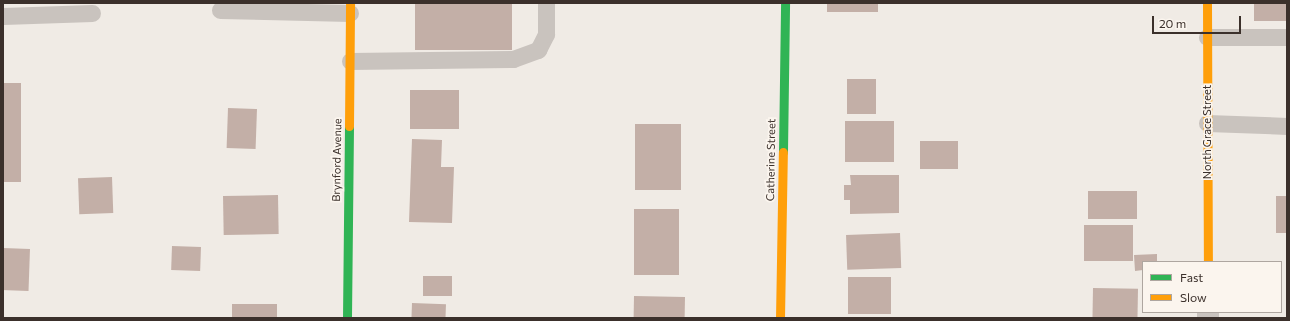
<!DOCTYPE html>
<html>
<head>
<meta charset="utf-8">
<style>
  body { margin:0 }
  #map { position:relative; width:1290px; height:321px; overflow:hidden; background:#f0ebe5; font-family:Commissioner,sans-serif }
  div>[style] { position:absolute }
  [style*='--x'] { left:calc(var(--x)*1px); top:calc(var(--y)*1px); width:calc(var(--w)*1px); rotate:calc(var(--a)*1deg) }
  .building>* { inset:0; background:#c3afa7; transform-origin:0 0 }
  .lane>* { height:17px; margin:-8.5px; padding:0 8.5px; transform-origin:8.5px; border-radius:8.5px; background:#c9c3be }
  .street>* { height:22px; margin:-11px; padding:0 11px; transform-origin:11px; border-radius:11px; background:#c9c3be }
  .fast>* { height:9px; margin:-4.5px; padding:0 4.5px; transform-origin:4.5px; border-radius:4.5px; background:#30b455 }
  .slow>* { height:9px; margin:-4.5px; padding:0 4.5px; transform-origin:4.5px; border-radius:4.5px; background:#ff9f0a }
  span { translate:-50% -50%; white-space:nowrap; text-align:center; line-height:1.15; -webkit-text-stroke:3.5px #fbf5ee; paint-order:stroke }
  .street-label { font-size:11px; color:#3b302b }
  .frame { position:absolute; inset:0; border:4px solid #3b302b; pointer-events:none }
  .legend { position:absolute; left:1142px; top:261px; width:140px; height:52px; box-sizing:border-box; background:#fbf5ee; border:1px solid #aea6a0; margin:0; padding:5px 7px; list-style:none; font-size:12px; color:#3b302b }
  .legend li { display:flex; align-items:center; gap:8px; height:20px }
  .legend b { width:20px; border:1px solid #aea6a0 }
  .scale { position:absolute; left:1152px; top:16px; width:89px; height:18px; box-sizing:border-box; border:2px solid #3b302b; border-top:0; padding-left:5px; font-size:12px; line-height:14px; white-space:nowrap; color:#3b302b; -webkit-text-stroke:3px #fbf5ee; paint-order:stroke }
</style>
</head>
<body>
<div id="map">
  <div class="building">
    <i style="left:415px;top:3px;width:97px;height:47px"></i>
    <i style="left:827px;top:3px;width:51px;height:9px"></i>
    <i style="left:1254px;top:3px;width:33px;height:18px"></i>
    <i style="left:847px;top:79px;width:29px;height:35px"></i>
    <i style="left:3px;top:83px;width:18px;height:99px"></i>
    <i style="left:410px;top:90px;width:49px;height:39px"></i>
    <i style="left:228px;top:108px;width:29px;height:40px;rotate:2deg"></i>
    <i style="left:845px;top:121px;width:49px;height:41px"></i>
    <i style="left:635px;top:124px;width:46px;height:66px"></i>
    <i style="clip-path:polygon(412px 139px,442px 140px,441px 167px,454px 167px,452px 223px,409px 222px)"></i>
    <i style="left:920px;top:141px;width:38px;height:28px"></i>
    <i style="clip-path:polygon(850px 175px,899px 175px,899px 213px,850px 214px,850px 200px,844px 200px,844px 185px,851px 185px)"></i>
    <i style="left:112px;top:177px;width:36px;height:34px;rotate:88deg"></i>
    <i style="left:1137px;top:191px;width:28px;height:49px;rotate:90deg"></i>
    <i style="left:278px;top:195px;width:39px;height:55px;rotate:89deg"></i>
    <i style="left:1276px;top:196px;width:11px;height:37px"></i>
    <i style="left:634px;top:209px;width:45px;height:66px"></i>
    <i style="left:1084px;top:225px;width:49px;height:36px"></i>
    <i style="left:900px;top:233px;width:35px;height:54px;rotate:88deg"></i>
    <i style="left:172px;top:246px;width:29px;height:24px;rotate:2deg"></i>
    <i style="left:3px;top:248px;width:27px;height:42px;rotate:2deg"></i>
    <i style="clip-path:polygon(1157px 254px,1157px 262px,1143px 262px,1143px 270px,1135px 271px,1134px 255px)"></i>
    <i style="left:423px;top:276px;width:29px;height:20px"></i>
    <i style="left:891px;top:277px;width:37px;height:43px;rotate:90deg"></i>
    <i style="left:1093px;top:288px;width:45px;height:30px;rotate:1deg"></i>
    <i style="left:634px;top:296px;width:51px;height:22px;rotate:1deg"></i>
    <i style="left:412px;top:303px;width:34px;height:15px;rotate:2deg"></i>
    <i style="left:277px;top:304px;width:14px;height:45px;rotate:90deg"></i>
  </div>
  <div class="lane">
    <i style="--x:220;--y:10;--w:130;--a:1.3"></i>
    <i style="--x:3;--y:16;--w:89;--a:-1.9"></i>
    <i style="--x:1207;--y:37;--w:80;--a:0"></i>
    <i style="--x:350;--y:61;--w:163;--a:-0.7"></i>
    <i style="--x:513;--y:59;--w:27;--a:-20"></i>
    <i style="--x:538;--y:50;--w:18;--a:-63"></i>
    <i style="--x:546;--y:34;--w:31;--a:-90"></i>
    <i style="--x:1207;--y:123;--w:80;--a:2.1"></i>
  </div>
  <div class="street">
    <i style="--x:1208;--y:312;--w:6;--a:90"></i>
  </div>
  <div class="fast">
    <i style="--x:783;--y:152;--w:149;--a:-89.2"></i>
    <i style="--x:347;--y:318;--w:192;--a:-89.4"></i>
  </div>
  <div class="slow">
    <i style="--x:1207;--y:3;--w:259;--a:89.8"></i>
    <i style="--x:349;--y:126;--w:123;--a:-89.5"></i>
    <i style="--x:780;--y:318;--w:166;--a:-89"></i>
  </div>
  <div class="street-label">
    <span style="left:1207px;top:132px;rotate:-90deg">North Grace Street</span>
    <span style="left:337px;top:160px;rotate:-89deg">Brynford Avenue</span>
    <span style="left:771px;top:160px;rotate:-89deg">Catherine Street</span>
  </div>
  <div class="frame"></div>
  <ul class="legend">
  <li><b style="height:5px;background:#30b455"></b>Fast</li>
  <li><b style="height:5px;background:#ff9f0a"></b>Slow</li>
  </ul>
  <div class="scale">20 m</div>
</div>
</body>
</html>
